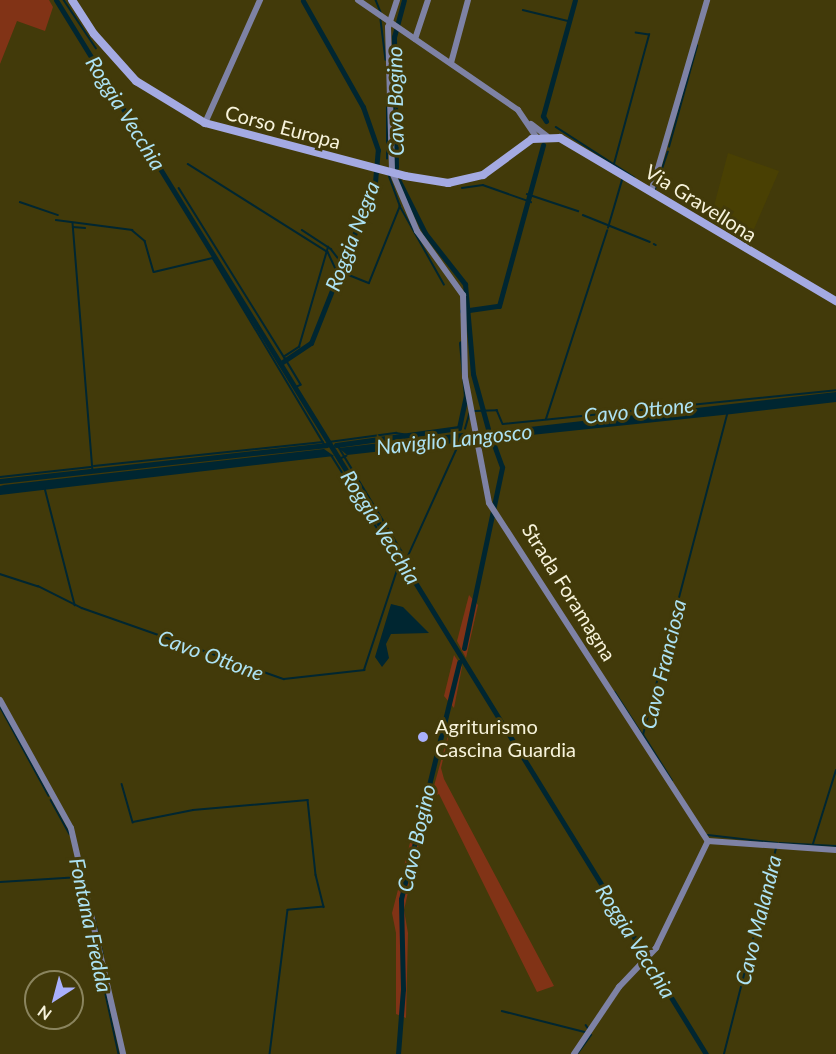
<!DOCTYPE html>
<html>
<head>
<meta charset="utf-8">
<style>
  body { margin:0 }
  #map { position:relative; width:836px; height:1054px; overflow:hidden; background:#423a0a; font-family:Lato,sans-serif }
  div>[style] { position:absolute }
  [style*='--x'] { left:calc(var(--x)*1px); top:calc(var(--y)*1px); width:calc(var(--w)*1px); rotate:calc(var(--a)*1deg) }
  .built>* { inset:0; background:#494003 }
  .green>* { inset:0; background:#813316 }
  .water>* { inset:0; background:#002631 }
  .stream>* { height:1.5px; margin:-0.75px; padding:0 0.75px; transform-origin:0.75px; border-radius:0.75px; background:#002631 }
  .canal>* { height:5px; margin:-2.5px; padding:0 2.5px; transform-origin:2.5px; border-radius:2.5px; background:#002631 }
  .minor>* { height:6px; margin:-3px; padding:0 3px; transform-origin:3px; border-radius:3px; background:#7e82a5 }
  .secondary>* { height:8px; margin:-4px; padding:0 4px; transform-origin:4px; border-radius:4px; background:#a4aae2 }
  .dots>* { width:16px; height:16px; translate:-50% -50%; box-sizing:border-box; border:3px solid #423a0a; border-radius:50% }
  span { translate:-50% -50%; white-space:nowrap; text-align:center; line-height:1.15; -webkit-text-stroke:6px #423a0a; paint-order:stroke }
  .street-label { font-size:20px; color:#f7f3db }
  .poi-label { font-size:20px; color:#f7f3db }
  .left { translate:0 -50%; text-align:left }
  .water-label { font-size:21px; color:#ade2f3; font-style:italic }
  .north { position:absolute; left:24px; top:970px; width:60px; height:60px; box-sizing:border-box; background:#423a0a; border:2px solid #8a845e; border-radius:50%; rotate:216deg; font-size:16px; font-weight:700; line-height:24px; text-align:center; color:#f7f3db }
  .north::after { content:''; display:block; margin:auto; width:21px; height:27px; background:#a9b0fc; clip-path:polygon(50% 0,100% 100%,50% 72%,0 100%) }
</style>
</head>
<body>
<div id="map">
  <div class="built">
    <i style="clip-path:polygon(728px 153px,779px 171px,748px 243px,710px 221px)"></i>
  </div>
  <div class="green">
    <i style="clip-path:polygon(0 0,49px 0,53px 7px,45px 31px,17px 21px,0 64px)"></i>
    <i style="clip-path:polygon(469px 595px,478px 605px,466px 658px,457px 641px)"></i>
    <i style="clip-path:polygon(454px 655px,462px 667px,454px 708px,444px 696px)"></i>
    <i style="clip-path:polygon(452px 721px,441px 768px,444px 779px,554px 986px,537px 992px,439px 794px,429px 799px,404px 910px,408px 933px,406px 1018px,396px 1014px,396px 933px,392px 913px,422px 796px,429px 798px,434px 786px)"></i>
  </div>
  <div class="water">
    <i style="clip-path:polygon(836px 392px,836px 402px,732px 414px,512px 437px,478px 438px,477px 433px)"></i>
    <i style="clip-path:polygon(471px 432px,476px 434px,472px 441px,347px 455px,339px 448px)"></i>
    <i style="clip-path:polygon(324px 449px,334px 456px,0 495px,0 486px,4px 485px)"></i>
    <i style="clip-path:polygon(391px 604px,403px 607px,429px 633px,391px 634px,386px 644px,389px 658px,382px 667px,375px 657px)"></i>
  </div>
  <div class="stream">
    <i style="--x:64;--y:0;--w:58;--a:56.3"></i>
    <i style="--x:376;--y:0;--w:16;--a:68"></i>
    <i style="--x:523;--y:10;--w:46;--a:13.7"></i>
    <i style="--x:381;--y:20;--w:40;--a:82.9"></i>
    <i style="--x:556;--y:127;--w:93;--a:32.7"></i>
    <i style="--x:669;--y:147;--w:105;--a:-74.5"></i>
    <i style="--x:387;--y:159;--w:53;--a:-90"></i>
    <i style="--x:188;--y:164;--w:165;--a:32.2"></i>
    <i style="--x:328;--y:252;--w:26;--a:65"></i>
    <i style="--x:614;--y:164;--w:134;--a:-74.8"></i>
    <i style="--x:649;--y:35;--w:13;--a:-171"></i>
    <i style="--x:389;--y:175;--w:33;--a:70"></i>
    <i style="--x:400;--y:206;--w:90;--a:60.6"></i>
    <i style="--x:179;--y:188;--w:200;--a:58.1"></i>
    <i style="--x:285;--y:358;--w:31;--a:59"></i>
    <i style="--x:301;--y:385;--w:4;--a:153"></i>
    <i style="--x:462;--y:188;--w:21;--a:-8"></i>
    <i style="--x:483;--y:185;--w:51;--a:19.5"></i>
    <i style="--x:655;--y:189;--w:39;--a:-71"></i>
    <i style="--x:527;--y:194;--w:54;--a:18.4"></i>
    <i style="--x:20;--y:202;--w:40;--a:18.9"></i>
    <i style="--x:583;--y:215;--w:72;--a:21.9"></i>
    <i style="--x:56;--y:220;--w:77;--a:7.5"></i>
    <i style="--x:132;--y:230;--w:17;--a:40"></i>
    <i style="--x:145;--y:241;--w:32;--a:74"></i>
    <i style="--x:154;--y:272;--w:61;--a:-13.3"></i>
    <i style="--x:213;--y:258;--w:218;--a:59.1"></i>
    <i style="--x:73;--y:223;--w:248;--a:85.4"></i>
    <i style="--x:73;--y:227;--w:12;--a:5"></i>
    <i style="--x:608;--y:228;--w:50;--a:-73.7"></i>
    <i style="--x:302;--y:230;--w:35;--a:33"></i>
    <i style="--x:331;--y:249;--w:23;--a:52"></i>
    <i style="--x:345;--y:267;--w:6;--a:99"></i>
    <i style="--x:344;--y:273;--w:27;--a:22"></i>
    <i style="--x:369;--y:283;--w:83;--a:-68.1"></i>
    <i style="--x:654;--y:244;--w:2;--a:27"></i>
    <i style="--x:285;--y:356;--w:17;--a:-33"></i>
    <i style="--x:299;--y:347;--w:104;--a:-73.8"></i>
    <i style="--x:474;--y:411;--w:23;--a:-2"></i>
    <i style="--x:497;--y:410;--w:15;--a:67"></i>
    <i style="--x:503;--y:424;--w:335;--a:-5.8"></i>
    <i style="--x:546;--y:419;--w:198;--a:-72"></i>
    <i style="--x:465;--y:429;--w:18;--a:-74"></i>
    <i style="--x:329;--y:442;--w:68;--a:-7.7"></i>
    <i style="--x:396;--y:433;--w:12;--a:9"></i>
    <i style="--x:337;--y:444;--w:127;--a:58.8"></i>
    <i style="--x:403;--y:553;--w:6;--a:99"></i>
    <i style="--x:332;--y:456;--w:117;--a:57.9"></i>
    <i style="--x:339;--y:459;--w:8;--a:-23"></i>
    <i style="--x:94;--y:466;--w:230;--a:-6"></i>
    <i style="--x:0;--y:477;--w:91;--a:-6.3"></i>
    <i style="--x:45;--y:488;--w:121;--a:75.6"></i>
    <i style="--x:408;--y:556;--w:119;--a:-65.6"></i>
    <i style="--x:0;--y:574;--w:40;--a:18"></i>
    <i style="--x:38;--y:586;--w:49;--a:26.6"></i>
    <i style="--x:82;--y:608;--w:214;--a:19.4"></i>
    <i style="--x:284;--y:679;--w:81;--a:-6.4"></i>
    <i style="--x:364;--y:670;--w:112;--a:-71.7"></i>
    <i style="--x:615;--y:692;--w:50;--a:57.3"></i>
    <i style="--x:0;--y:706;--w:102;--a:61.4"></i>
    <i style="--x:672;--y:781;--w:54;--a:-122.2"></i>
    <i style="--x:643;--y:735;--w:331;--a:-75.3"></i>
    <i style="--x:122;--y:784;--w:40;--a:74"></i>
    <i style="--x:133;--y:822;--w:61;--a:-11.3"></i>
    <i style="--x:193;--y:810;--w:115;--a:-5"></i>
    <i style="--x:308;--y:800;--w:75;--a:83.9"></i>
    <i style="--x:316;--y:875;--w:33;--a:76"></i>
    <i style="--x:324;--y:907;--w:36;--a:175"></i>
    <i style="--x:288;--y:910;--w:145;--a:97.1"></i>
    <i style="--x:51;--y:800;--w:39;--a:61"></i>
    <i style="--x:708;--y:835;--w:70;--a:6.5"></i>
    <i style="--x:780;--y:843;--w:56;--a:3.1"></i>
    <i style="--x:813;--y:844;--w:77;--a:-72.7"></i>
    <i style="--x:0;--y:882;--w:80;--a:-3.6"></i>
    <i style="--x:95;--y:919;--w:36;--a:77"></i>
    <i style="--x:100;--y:967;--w:89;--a:77.7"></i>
    <i style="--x:502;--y:1011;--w:86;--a:14.2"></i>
    <i style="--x:586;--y:1025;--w:4;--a:56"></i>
    <i style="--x:578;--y:1053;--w:22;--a:-54"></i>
    <i style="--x:724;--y:1054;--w:212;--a:-75.8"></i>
  </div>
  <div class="canal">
    <i style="--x:56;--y:0;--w:1238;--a:58.34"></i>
    <i style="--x:546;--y:121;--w:6;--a:-121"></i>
    <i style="--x:543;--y:116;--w:120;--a:-74.6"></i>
    <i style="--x:396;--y:167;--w:130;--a:-90.9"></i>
    <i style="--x:394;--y:37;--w:38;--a:-75"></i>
    <i style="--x:399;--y:181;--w:58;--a:63.4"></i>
    <i style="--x:425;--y:233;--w:65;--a:51.9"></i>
    <i style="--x:465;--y:284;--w:90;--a:84.9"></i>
    <i style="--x:473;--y:374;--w:57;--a:74.7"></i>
    <i style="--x:462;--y:311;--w:37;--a:-8"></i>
    <i style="--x:499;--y:306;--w:167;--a:-74.7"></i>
    <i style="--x:281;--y:363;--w:36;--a:-34"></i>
    <i style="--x:311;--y:343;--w:173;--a:-68.3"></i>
    <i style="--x:375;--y:182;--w:32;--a:-85"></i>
    <i style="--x:378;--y:150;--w:46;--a:-109.2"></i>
    <i style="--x:363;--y:107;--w:122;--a:-119.5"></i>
    <i style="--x:336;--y:445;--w:124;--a:-7.9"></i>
    <i style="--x:459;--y:428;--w:33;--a:-78"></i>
    <i style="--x:466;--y:396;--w:53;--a:-95.4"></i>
    <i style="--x:0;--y:481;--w:329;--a:-6.3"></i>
    <i style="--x:464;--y:648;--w:185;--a:-78.1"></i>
    <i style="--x:502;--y:467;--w:29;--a:-110"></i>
    <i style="--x:398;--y:1054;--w:65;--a:-85.6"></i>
    <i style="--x:403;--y:989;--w:90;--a:-91.3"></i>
    <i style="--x:401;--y:899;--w:244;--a:-76.2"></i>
  </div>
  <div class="minor">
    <i style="--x:358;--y:0;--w:194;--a:34.5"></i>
    <i style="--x:518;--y:110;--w:34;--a:56"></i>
    <i style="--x:397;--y:0;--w:28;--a:108"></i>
    <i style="--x:388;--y:27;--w:145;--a:88.4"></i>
    <i style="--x:392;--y:172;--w:64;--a:67"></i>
    <i style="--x:417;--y:231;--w:79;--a:54.3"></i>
    <i style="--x:463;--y:295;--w:82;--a:88.6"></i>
    <i style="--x:465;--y:377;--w:128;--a:79.2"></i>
    <i style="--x:489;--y:503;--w:403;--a:57.1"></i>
    <i style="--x:415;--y:39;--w:41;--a:-71.6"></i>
    <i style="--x:451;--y:63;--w:65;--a:-74.9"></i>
    <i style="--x:205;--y:123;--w:135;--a:-65.9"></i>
    <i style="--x:531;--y:124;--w:20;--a:37"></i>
    <i style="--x:651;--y:192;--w:200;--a:-73.7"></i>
    <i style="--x:0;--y:700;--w:146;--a:61"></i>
    <i style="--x:71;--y:828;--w:232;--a:77"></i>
    <i style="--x:574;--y:1054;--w:81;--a:-56.1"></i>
    <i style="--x:619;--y:987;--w:54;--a:-46.5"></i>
    <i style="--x:656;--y:948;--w:119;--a:-64.1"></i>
    <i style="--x:708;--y:841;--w:128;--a:4"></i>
  </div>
  <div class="secondary">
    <i style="--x:72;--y:0;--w:40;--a:57.1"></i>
    <i style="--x:94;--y:34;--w:63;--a:48.2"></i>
    <i style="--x:136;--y:81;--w:81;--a:31.3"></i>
    <i style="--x:205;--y:123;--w:207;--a:14.8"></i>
    <i style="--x:405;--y:176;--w:44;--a:9.2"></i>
    <i style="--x:448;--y:183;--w:36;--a:-13"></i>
    <i style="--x:483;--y:175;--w:61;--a:-36.3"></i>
    <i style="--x:532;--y:139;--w:28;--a:-2"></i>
    <i style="--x:560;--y:138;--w:321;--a:30.6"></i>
  </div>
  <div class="dots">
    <i style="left:423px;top:737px;background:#a9b0fc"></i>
  </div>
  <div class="street-label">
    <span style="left:283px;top:127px;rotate:15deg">Corso Europa</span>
    <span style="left:701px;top:203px;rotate:32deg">Via Gravellona</span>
    <span style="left:569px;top:592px;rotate:58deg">Strada Foramagna</span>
  </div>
  <div class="poi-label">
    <span class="left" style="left:435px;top:738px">Agriturismo<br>Cascina Guardia</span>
  </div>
  <div class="water-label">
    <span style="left:395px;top:101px;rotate:-91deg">Cavo Bogino</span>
    <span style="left:126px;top:113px;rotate:58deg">Roggia Vecchia</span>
    <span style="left:352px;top:236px;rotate:-69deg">Roggia Negra</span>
    <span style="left:639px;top:410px;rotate:-6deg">Cavo Ottone</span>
    <span style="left:454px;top:439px;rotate:-6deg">Naviglio Langosco</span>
    <span style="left:381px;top:527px;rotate:58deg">Roggia Vecchia</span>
    <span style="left:211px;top:655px;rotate:20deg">Cavo Ottone</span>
    <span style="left:663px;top:664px;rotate:-76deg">Cavo Franciosa</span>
    <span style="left:416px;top:838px;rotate:-77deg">Cavo Bogino</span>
    <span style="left:758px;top:920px;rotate:-76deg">Cavo Malandra</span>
    <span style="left:91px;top:925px;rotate:78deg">Fontana Fredda</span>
    <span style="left:636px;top:941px;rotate:58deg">Roggia Vecchia</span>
  </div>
  <div class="north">N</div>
</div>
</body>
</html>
